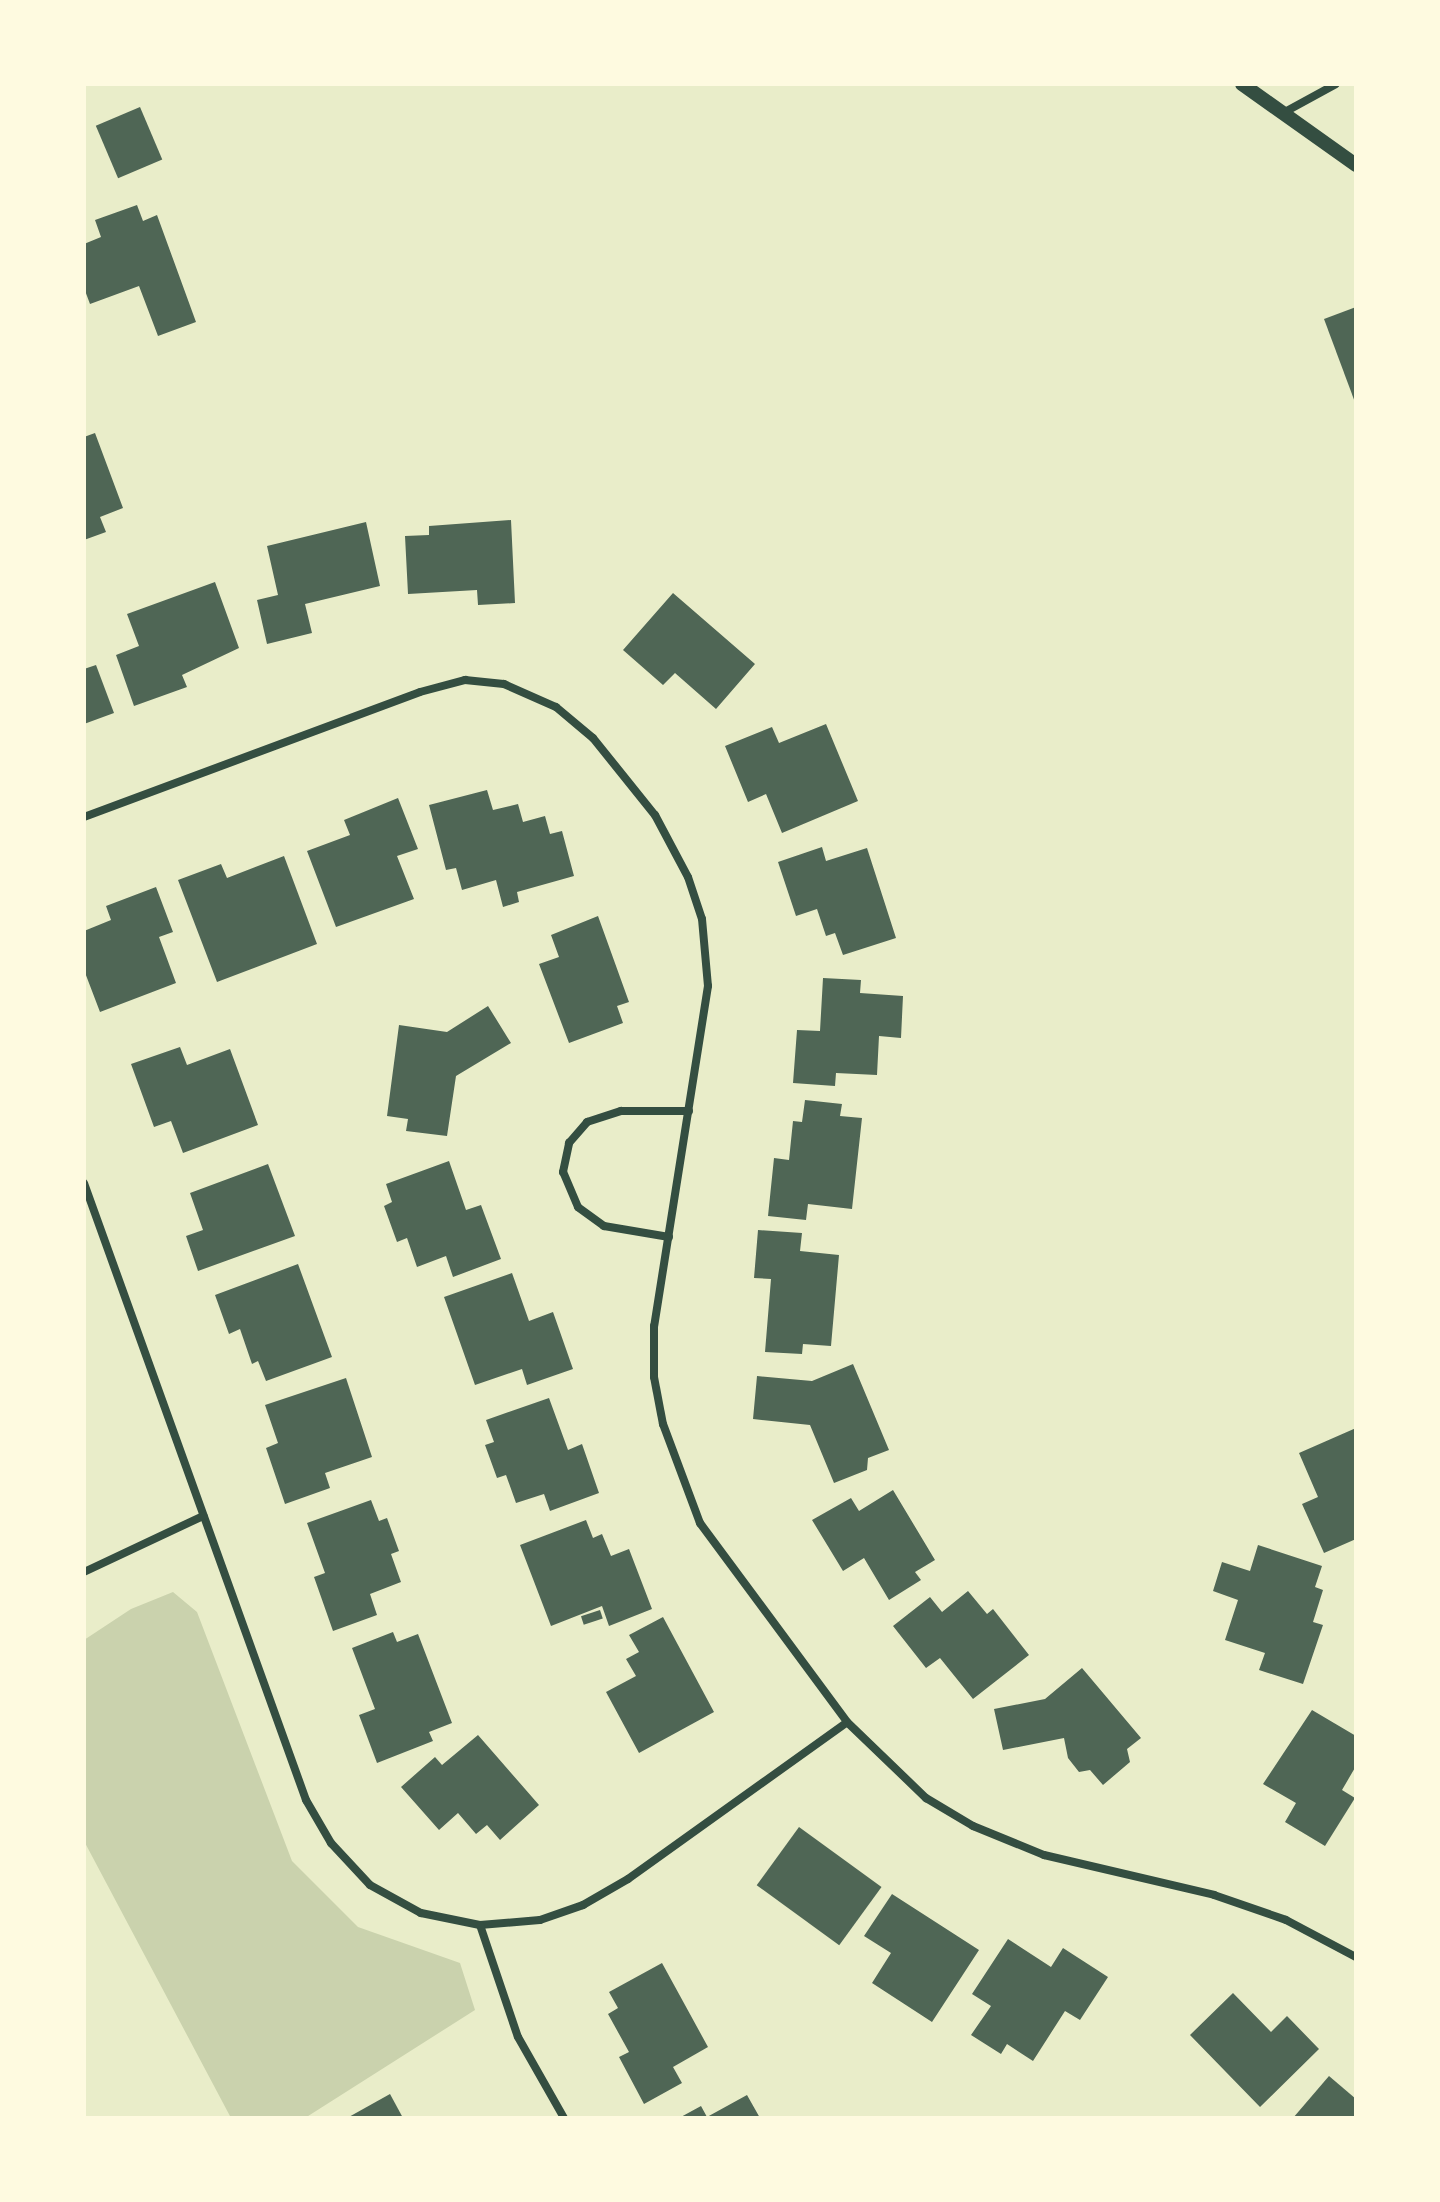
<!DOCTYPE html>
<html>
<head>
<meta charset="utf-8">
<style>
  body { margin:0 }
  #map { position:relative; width:1440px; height:2202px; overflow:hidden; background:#e9edc9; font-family:"Sofia Sans Condensed",sans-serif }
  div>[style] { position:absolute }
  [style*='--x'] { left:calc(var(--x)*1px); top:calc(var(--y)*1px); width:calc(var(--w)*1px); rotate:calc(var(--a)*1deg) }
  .green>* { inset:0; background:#cad2ad }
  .building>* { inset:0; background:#4f6655; transform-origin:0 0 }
  .minor>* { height:8px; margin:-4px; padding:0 4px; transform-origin:4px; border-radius:4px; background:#344e41 }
  .tertiary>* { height:14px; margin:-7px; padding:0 7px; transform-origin:7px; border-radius:7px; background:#344e41 }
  span { translate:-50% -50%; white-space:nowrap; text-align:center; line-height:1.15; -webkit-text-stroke:8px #fefae0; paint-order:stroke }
  .frame { position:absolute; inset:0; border:86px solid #fefae0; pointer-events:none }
</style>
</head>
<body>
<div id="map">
  <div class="green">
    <i style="clip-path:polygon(173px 1592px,197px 1612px,292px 1861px,358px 1927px,460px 1963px,475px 2010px,305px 2118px,231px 2118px,84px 1841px,84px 1640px,131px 1609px)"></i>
  </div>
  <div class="building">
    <i style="left:140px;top:107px;width:57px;height:48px;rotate:67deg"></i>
    <i style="clip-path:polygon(137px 205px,143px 221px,157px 215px,196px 322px,158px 336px,139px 286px,90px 304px,84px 288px,84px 244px,101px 237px,95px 220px)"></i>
    <i style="clip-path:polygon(1356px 307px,1356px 405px,1324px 319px)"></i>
    <i style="clip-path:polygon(95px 433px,123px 508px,100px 517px,106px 532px,84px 540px,84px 437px)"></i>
    <i style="clip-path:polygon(511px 520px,515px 603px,478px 605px,477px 590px,408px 594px,405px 536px,429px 535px,429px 526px)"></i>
    <i style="clip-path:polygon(366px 522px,380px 586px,305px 604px,312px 633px,267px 644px,257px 600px,278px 595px,267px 546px)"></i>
    <i style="clip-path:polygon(215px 582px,239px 648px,182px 675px,187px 687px,134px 706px,116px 655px,139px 646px,127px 614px)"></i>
    <i style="clip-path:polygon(673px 593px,755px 664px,716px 709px,675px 673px,663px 685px,623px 650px)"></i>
    <i style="clip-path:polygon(96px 665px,114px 713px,84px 724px,84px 669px)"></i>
    <i style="clip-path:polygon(826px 724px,858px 801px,782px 833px,766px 794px,748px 802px,725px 746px,772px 727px,779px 743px)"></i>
    <i style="clip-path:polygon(487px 790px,493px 810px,518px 804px,523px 822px,545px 816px,550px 834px,562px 831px,574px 876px,517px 892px,519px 902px,503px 907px,496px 880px,462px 890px,456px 868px,446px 870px,429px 805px)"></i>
    <i style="clip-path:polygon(398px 798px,418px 849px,397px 856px,414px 899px,336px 927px,307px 851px,350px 835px,344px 820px)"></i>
    <i style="clip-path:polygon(822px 847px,826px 861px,867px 848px,896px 938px,843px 955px,835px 933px,826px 936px,817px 909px,796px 916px,778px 862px)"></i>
    <i style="clip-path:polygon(284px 856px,317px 944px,217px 982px,178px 880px,221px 864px,227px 878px)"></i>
    <i style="clip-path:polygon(156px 887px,173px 932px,159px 937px,176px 983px,100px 1012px,84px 970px,84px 931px,111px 920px,106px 906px)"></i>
    <i style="clip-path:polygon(598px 916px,629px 1002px,617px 1006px,623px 1023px,569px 1043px,539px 964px,559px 957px,551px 935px)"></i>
    <i style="clip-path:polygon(823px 978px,861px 980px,860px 993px,903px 996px,901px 1038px,879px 1036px,877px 1075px,836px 1073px,835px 1086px,793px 1083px,797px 1030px,820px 1031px)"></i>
    <i style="clip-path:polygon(488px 1006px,511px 1043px,456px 1076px,447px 1136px,406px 1131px,408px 1119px,387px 1116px,399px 1025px,447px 1032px)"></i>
    <i style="clip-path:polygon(180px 1047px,187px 1065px,230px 1049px,258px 1125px,183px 1153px,171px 1121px,154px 1127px,131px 1064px)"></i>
    <i style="clip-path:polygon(805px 1100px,842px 1104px,840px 1116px,862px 1118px,852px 1209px,808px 1204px,806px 1220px,768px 1216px,774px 1158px,789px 1160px,793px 1121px,802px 1122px)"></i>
    <i style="clip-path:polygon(449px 1161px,466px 1210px,481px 1205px,501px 1259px,453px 1277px,446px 1256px,417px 1267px,407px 1238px,397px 1242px,384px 1206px,392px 1202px,386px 1184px)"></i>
    <i style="clip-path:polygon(268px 1164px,295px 1236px,198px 1271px,186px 1236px,203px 1230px,190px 1193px)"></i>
    <i style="clip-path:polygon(758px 1230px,802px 1233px,800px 1251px,839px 1255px,831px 1346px,803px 1344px,802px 1354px,765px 1352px,771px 1279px,754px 1278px)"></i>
    <i style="clip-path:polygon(298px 1264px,332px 1357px,266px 1381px,258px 1361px,252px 1364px,240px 1329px,229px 1334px,215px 1295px)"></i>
    <i style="clip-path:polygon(512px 1273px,529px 1321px,553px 1312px,573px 1369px,527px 1385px,522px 1369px,475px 1385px,444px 1297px)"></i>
    <i style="clip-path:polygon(853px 1364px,889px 1450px,868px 1458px,867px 1470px,834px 1483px,810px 1425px,753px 1419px,757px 1376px,812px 1381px)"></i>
    <i style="clip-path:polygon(346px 1378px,372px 1457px,325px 1473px,330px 1488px,285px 1504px,266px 1448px,278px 1443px,265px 1405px)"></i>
    <i style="clip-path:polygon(549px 1398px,568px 1450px,582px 1444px,599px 1493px,550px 1511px,544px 1494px,516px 1503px,506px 1475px,497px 1478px,485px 1445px,494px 1442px,486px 1420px)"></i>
    <i style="clip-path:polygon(1356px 1428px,1356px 1539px,1324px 1553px,1302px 1504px,1318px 1497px,1299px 1453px)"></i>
    <i style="clip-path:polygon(893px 1490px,935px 1560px,915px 1572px,921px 1580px,889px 1600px,864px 1558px,843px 1571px,812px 1520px,851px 1498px,859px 1511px)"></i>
    <i style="clip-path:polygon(371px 1500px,379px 1521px,387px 1518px,399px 1551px,391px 1554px,401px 1582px,370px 1594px,377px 1615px,333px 1631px,314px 1577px,325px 1573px,307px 1523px)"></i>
    <i style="clip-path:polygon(586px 1520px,593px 1538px,602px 1534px,611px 1556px,629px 1549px,652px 1609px,609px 1626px,602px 1606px,551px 1626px,520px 1545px)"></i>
    <i style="clip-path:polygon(1258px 1545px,1322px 1566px,1315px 1587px,1323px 1590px,1313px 1622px,1323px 1625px,1303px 1684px,1259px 1670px,1265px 1653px,1225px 1640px,1238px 1600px,1213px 1591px,1222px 1562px,1250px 1571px)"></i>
    <i style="clip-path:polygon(968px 1591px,987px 1614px,993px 1609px,1029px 1655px,973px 1699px,940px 1658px,926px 1668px,893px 1626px,930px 1597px,942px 1612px)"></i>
    <i style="left:600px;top:1610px;width:9px;height:20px;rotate:72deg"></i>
    <i style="clip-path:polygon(663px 1617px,714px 1712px,639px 1753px,606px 1692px,636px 1676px,626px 1659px,639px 1652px,629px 1635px)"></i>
    <i style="clip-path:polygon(393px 1632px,397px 1642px,418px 1634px,452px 1723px,429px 1732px,433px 1741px,377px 1763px,359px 1715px,375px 1709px,352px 1648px)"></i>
    <i style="clip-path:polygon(1082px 1668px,1141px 1738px,1127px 1749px,1130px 1762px,1103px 1785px,1090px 1770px,1079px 1772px,1068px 1758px,1064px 1738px,1003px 1750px,994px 1709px,1045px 1699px)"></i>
    <i style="clip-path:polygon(1312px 1710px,1356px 1736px,1356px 1766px,1342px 1790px,1355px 1798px,1325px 1846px,1285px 1822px,1296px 1803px,1263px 1784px)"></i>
    <i style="clip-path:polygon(478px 1735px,539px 1805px,500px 1840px,487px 1825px,476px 1834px,458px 1813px,439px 1830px,401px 1787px,435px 1757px,442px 1765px)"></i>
    <i style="left:799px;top:1827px;width:102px;height:72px;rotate:36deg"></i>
    <i style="clip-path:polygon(892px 1894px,979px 1950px,932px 2022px,872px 1983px,891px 1953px,864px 1936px)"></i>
    <i style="clip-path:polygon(1008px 1939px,1051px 1967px,1063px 1948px,1108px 1977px,1080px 2020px,1065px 2011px,1033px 2061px,1007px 2044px,1001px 2054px,971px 2035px,991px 2006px,972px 1994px)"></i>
    <i style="clip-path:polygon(662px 1963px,708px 2047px,673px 2067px,682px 2083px,644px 2104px,619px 2057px,629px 2052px,608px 2014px,618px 2008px,609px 1992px)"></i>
    <i style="clip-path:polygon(1233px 1993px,1271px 2032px,1287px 2016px,1319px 2049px,1260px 2107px,1190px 2035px)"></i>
    <i style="clip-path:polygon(1329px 2076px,1356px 2099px,1356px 2118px,1293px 2118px)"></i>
    <i style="clip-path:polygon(390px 2094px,403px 2118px,347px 2118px)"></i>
    <i style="clip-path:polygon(747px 2095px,760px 2118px,679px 2118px,701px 2106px,707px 2117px)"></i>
  </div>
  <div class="minor">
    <i style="--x:1283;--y:113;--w:60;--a:-28.7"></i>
    <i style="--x:84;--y:817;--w:358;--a:-20.4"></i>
    <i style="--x:420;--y:692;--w:47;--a:-14.9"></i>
    <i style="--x:465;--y:680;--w:39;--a:6"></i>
    <i style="--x:504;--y:684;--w:57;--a:23.9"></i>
    <i style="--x:556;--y:707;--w:48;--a:40"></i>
    <i style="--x:593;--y:738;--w:99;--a:51.2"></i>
    <i style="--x:655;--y:815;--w:70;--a:62"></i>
    <i style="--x:688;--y:877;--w:44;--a:71.6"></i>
    <i style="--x:702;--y:919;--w:67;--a:84.9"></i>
    <i style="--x:708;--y:986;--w:344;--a:99"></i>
    <i style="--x:654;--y:1326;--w:51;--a:90"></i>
    <i style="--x:654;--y:1377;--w:48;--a:79.2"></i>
    <i style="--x:663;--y:1424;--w:106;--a:69.5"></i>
    <i style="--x:700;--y:1523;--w:247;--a:53.5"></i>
    <i style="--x:847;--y:1722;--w:110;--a:43.9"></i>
    <i style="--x:926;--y:1798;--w:55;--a:30.8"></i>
    <i style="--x:973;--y:1826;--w:77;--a:22.2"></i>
    <i style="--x:1044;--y:1855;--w:175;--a:13.2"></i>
    <i style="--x:1214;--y:1895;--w:76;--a:19.1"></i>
    <i style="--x:1286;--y:1920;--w:79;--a:27.9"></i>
    <i style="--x:84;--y:1183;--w:656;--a:70.21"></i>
    <i style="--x:306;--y:1800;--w:50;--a:59.8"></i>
    <i style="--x:331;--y:1843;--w:57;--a:47.1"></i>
    <i style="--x:370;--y:1885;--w:58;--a:28.8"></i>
    <i style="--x:421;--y:1913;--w:60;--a:11.5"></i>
    <i style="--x:480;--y:1925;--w:60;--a:-4.8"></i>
    <i style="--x:540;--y:1920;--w:46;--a:-19.2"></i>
    <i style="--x:583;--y:1905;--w:52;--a:-30"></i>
    <i style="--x:628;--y:1879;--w:269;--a:-35.6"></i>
    <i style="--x:669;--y:1237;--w:66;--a:-170.4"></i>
    <i style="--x:604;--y:1226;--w:32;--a:-144"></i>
    <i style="--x:578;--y:1207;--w:38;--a:-113"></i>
    <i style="--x:563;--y:1172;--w:30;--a:-78"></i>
    <i style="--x:569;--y:1143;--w:28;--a:-49"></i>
    <i style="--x:587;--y:1122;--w:36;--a:-18"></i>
    <i style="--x:621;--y:1111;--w:68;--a:0"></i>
    <i style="--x:84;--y:1572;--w:132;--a:-25.2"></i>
    <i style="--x:480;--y:1925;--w:118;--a:71.3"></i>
    <i style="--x:518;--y:2037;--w:93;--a:60.4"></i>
  </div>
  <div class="tertiary">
    <i style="--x:1242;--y:84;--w:140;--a:35.4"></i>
  </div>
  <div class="frame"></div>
</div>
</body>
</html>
